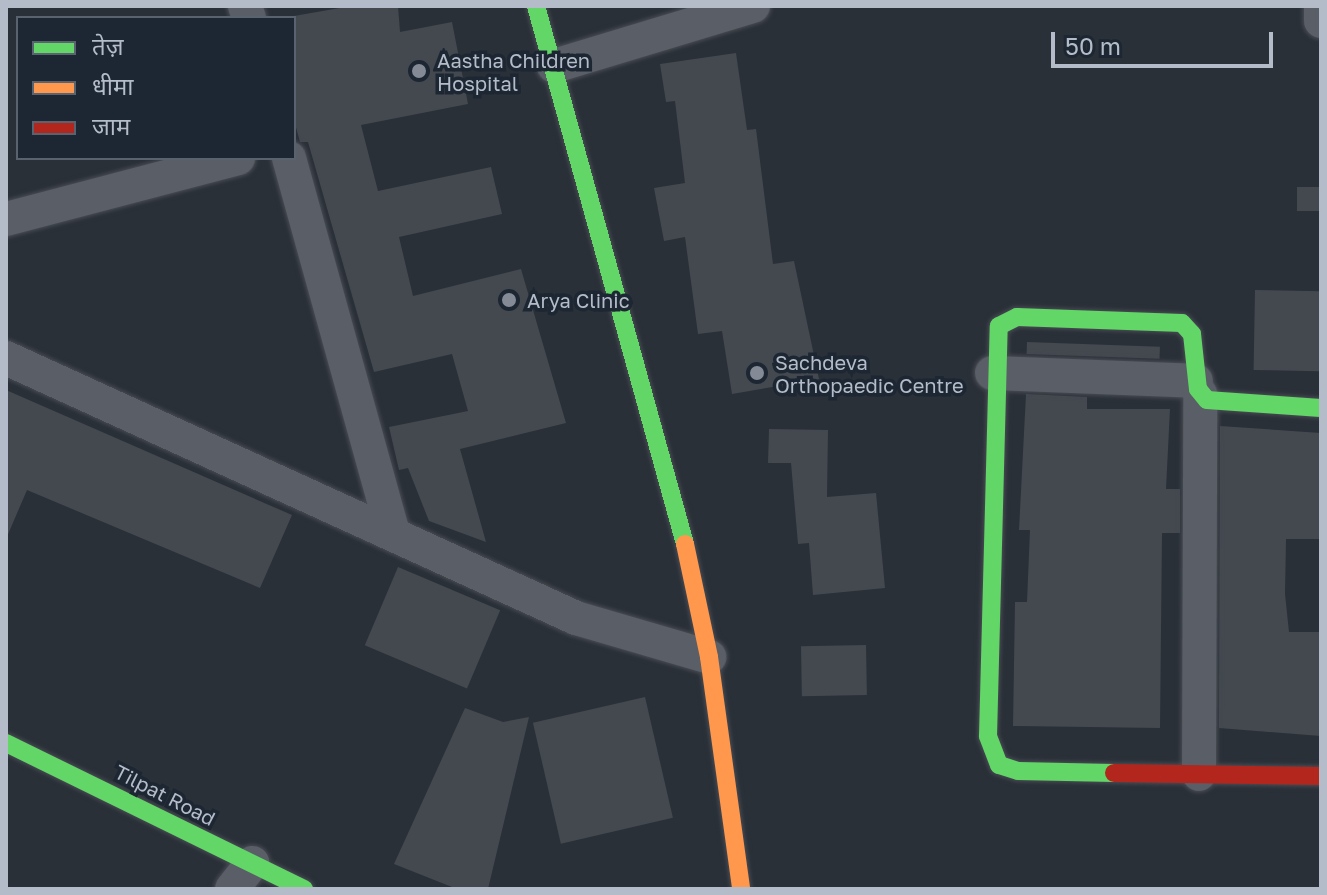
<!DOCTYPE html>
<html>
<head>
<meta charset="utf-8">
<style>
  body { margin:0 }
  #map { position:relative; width:1327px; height:895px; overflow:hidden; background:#2a3038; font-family:"Golos Text","Noto Sans Devanagari",sans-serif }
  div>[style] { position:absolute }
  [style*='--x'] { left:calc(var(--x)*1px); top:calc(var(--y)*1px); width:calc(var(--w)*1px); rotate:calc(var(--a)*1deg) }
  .building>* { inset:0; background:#444950; transform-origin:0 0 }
  .roads { filter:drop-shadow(0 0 2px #484c53) drop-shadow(0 0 2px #484c53) }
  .street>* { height:34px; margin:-17px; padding:0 17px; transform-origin:17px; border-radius:17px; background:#5a5e66 }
  .fast>* { height:18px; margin:-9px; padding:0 9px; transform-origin:9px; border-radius:9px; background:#63d668 }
  .slow>* { height:18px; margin:-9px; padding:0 9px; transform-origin:9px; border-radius:9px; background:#ff974d }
  .jam>* { height:18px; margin:-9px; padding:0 9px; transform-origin:9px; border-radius:9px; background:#b3261e }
  .dots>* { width:22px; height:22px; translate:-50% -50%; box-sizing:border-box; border:4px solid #1d2633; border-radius:50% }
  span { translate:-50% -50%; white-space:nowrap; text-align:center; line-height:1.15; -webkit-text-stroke:7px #1d2633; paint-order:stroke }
  .poi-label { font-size:20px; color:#b4bcc9 }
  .left { translate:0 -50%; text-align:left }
  .street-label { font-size:20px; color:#b4bcc9 }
  .frame { position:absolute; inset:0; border:8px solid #b4bcc9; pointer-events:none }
  .legend { position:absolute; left:16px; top:16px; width:280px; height:144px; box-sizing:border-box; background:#1d2633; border:2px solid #59626f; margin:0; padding:10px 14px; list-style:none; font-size:24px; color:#b4bcc9 }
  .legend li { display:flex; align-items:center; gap:16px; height:40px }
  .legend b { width:40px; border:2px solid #59626f }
  .scale { position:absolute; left:1051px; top:32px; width:222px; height:36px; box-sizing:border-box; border:4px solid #b4bcc9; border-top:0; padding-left:10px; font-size:24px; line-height:28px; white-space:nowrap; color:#b4bcc9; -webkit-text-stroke:6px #1d2633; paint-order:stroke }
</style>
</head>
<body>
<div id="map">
  <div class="building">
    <i style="clip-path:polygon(351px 6px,398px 6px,400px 32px,452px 22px,468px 104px,361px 125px,378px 191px,491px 167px,502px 214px,399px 237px,413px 296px,521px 269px,566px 423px,460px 449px,486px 542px,429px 521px,408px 468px,399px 470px,389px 427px,468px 411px,452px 354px,374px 372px,308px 142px,300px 142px,294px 120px,294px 16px)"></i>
    <i style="clip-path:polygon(736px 53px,747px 130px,756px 129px,773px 264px,794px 261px,819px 379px,732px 394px,722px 331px,698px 334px,685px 237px,664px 241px,654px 188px,685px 183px,675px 101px,666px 102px,660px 64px)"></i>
    <i style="left:1297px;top:187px;width:24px;height:24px"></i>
    <i style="left:1255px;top:290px;width:66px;height:80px;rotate:1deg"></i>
    <i style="left:1027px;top:342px;width:133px;height:12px;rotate:2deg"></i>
    <i style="clip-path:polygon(6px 390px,292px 515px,260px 588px,27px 490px,6px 539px)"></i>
    <i style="clip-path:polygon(1026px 394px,1087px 397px,1087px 409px,1170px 409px,1166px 489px,1180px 489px,1180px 533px,1162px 533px,1160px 728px,1013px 726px,1015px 602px,1027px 602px,1030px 530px,1019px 530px)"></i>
    <i style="clip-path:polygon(1220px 426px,1321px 433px,1321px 539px,1286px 539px,1285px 594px,1289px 632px,1321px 632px,1321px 736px,1219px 728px)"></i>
    <i style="clip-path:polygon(769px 429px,828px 430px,827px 497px,876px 493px,885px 588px,813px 595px,809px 543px,798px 544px,791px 463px,768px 463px)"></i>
    <i style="left:398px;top:567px;width:111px;height:85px;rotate:23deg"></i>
    <i style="left:866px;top:645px;width:50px;height:65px;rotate:89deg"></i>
    <i style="left:645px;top:697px;width:124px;height:115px;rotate:77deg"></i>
    <i style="clip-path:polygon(465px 708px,503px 722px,529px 717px,488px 889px,457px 889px,394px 864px)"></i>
  </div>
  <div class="roads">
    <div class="street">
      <i style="--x:245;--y:6;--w:13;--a:72"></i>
      <i style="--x:1321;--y:6;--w:15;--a:90"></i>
      <i style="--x:554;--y:66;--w:208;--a:-16.8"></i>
      <i style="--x:289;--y:158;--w:390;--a:74.5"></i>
      <i style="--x:6;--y:219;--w:240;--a:-14.7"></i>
      <i style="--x:6;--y:358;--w:626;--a:24.52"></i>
      <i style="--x:576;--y:618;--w:139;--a:16.3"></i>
      <i style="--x:992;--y:373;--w:204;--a:2.2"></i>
      <i style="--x:1199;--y:774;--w:380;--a:-89.8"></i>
      <i style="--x:232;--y:889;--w:33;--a:-52"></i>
    </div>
    <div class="fast">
      <i style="--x:536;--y:6;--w:558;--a:74.52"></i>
      <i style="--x:6;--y:743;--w:332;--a:26.1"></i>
      <i style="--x:1114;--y:773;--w:96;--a:-178.8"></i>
      <i style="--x:1018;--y:771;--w:20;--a:-162"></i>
      <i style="--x:999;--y:765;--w:31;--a:-111"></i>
      <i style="--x:988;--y:736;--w:410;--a:-88.5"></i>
      <i style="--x:999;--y:326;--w:20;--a:-27"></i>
      <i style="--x:1017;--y:317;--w:165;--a:2.1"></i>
      <i style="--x:1182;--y:323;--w:15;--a:48"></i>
      <i style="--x:1192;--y:334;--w:55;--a:83.8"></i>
      <i style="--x:1198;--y:389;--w:14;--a:51"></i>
      <i style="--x:1207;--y:400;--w:114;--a:4"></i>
    </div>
    <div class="slow">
      <i style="--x:685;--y:544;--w:116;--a:78"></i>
      <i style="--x:709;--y:657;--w:234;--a:82.1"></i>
    </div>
    <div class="jam">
      <i style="--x:1114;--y:773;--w:207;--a:0.8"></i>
    </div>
  </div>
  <div class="dots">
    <i style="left:419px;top:71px;background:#848b96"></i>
    <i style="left:509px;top:300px;background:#848b96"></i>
    <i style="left:757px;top:373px;background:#848b96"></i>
  </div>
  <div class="poi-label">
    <span class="left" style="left:437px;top:72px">Aastha Children<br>Hospital</span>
    <span class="left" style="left:527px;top:300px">Arya Clinic</span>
    <span class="left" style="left:775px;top:374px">Sachdeva<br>Orthopaedic Centre</span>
  </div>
  <div class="street-label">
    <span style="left:165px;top:795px;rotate:27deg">Tilpat Road</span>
  </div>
  <div class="frame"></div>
  <ul class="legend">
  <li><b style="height:10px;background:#63d668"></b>तेज़</li>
  <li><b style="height:10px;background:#ff974d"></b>धीमा</li>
  <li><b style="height:10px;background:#b3261e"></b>जाम</li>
  </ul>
  <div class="scale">50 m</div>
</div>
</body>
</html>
